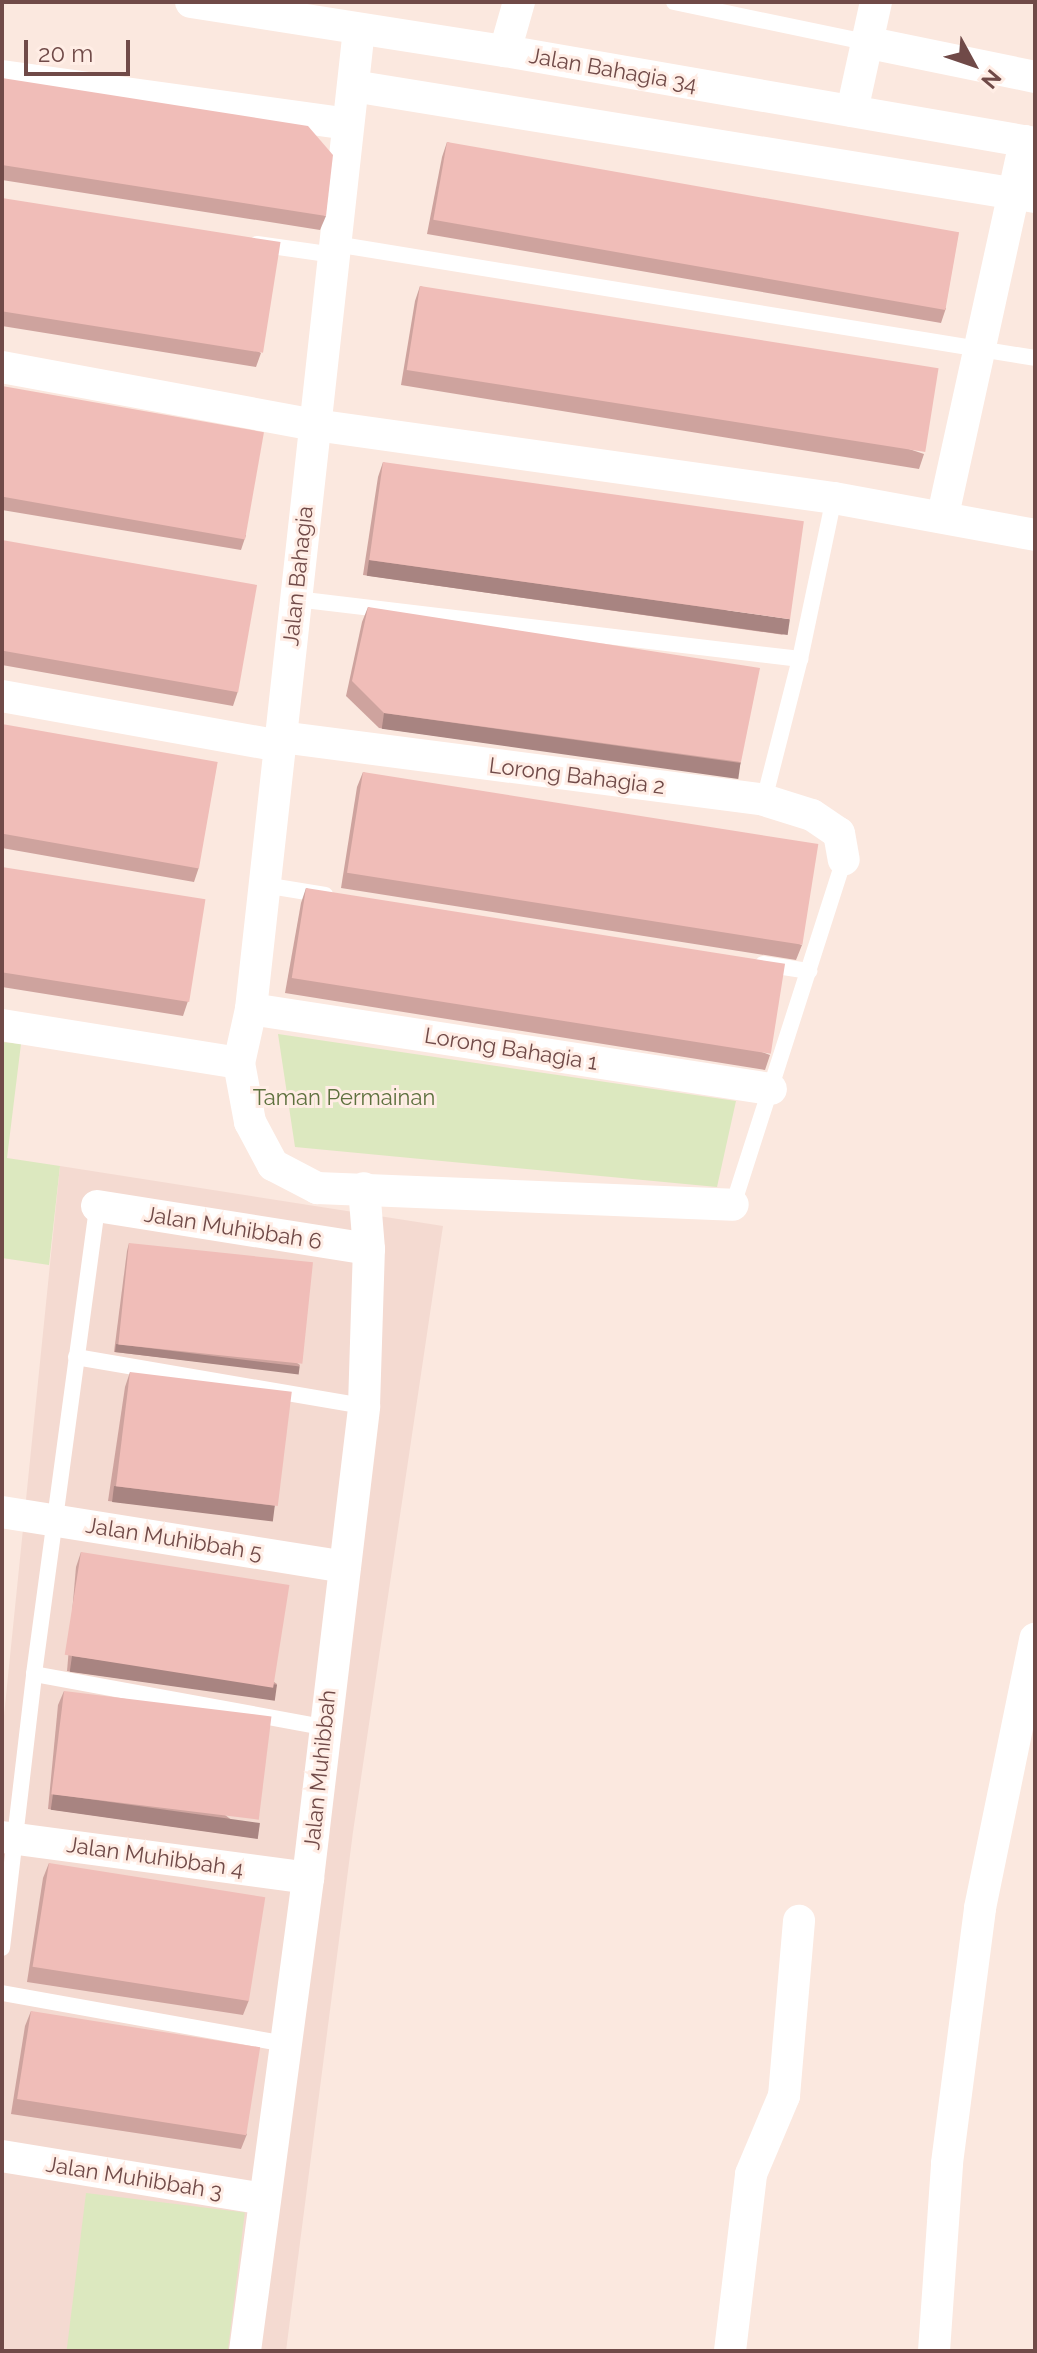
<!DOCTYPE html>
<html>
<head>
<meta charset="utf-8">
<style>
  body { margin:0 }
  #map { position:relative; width:1037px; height:2353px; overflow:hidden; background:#fbe8df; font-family:Raleway,sans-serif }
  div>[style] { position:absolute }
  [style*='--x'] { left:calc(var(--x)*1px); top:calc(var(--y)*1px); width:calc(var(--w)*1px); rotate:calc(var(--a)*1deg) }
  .residential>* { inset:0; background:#f4dad1 }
  .green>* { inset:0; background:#dce8bf; transform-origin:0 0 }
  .service>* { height:16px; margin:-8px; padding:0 8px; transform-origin:8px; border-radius:8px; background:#fff }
  .minor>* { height:32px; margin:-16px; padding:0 16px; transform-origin:16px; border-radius:16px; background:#fff }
  .wall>* { inset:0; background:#cea39e }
  .shaded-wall>* { inset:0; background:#a88481; transform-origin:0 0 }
  .building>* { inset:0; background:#f0bdb8; transform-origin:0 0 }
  span { translate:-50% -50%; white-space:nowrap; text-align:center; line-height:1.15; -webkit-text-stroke:6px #ffede5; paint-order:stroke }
  .street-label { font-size:22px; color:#704a48 }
  .park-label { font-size:22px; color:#5d713e }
  .frame { position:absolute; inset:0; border:4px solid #704a48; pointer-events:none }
  .north { position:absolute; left:933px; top:24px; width:80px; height:80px; -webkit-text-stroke:6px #ffede5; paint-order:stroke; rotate:130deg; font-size:22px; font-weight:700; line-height:32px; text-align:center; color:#704a48 }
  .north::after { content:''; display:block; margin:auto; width:28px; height:36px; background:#704a48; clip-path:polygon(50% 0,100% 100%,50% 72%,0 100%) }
  .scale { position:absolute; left:24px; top:40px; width:106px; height:36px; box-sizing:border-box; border:4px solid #704a48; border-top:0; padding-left:10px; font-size:24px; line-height:28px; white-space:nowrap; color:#704a48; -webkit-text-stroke:6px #ffede5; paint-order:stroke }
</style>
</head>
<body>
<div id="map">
  <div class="residential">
    <i style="clip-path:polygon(60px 1166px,443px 1226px,353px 1832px,286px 2351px,2px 2351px,2px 1735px)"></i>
  </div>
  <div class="green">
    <i style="clip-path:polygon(278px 1034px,736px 1101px,717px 1187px,295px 1147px)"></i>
    <i style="clip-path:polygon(2px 1042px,21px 1044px,7px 1158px,60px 1166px,49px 1265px,2px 1258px)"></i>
    <i style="left:86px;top:2193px;width:160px;height:159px;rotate:7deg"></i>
  </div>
  <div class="service">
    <i style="--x:674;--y:2;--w:195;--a:11.8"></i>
    <i style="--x:257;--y:244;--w:78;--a:8.1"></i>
    <i style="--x:335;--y:244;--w:709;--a:9.25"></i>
    <i style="--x:296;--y:599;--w:508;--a:6.79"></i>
    <i style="--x:764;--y:800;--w:146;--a:-75.7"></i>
    <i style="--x:800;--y:659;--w:165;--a:-78.1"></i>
    <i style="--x:264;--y:885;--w:62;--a:9.3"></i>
    <i style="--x:763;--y:964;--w:47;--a:8.7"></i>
    <i style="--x:733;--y:1205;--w:362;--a:-72.2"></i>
    <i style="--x:76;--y:1357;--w:292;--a:9.7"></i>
    <i style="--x:34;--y:1674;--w:294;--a:10.4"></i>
    <i style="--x:2;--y:1948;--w:276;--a:-83.3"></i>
    <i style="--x:34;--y:1674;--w:472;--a:-82.3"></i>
    <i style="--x:2;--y:1993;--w:289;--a:10.2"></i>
  </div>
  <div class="minor">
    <i style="--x:191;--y:2;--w:318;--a:8.9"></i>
    <i style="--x:505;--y:51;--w:538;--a:9.85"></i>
    <i style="--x:359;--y:29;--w:986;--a:96.29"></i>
    <i style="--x:251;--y:1009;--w:55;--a:102.5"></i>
    <i style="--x:239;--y:1063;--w:60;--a:79.4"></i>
    <i style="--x:250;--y:1122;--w:49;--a:61.9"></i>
    <i style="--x:273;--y:1165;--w:50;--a:27.6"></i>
    <i style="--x:317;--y:1188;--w:416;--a:2.3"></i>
    <i style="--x:865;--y:42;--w:174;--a:11.6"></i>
    <i style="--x:505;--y:51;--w:51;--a:-74.1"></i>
    <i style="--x:2;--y:76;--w:349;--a:7.9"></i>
    <i style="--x:353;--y:86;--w:691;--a:9.24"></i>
    <i style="--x:852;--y:111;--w:112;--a:-77.6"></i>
    <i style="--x:2;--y:367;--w:318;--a:10.5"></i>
    <i style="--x:315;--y:425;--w:524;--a:8.01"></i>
    <i style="--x:834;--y:498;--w:204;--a:10.4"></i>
    <i style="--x:943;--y:515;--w:383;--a:-77.6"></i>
    <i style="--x:2;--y:696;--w:281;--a:10.2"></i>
    <i style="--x:281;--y:737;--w:487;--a:7.4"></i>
    <i style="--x:764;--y:800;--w:50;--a:17.4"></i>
    <i style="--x:812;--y:815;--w:32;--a:34"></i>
    <i style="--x:839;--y:833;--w:27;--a:80"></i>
    <i style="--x:251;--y:1009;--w:526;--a:8.75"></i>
    <i style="--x:2;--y:1025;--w:240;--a:9.1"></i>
    <i style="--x:97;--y:1206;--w:275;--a:9"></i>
    <i style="--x:2;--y:1512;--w:347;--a:9.1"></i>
    <i style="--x:2;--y:1837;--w:309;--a:7.6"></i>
    <i style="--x:2;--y:2156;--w:266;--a:9.3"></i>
    <i style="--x:245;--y:2351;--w:477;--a:-82.4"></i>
    <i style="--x:308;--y:1878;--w:475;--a:-83.2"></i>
    <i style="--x:364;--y:1406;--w:157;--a:-88.2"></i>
    <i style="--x:369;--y:1249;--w:61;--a:-94.7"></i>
    <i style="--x:730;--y:2351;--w:178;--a:-83.2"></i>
    <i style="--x:751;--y:2174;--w:85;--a:-67.1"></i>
    <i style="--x:784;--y:2096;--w:176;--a:-85.1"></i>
    <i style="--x:934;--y:2351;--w:188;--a:-86"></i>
    <i style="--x:947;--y:2163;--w:257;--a:-82.6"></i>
    <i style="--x:980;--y:1908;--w:275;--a:-78.4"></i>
  </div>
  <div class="wall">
    <i style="clip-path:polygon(2px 78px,326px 216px,320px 230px,2px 180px)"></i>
    <i style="clip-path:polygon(447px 142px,946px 308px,941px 323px,427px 234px,442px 157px)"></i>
    <i style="clip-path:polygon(2px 198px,261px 353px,256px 367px,2px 326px)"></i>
    <i style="clip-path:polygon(420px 286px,924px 454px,919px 469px,401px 385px,415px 301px)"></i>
    <i style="clip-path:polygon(2px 386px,246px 535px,241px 550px,2px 510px)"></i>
    <i style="clip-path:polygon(383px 462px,784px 635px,363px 575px,378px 477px)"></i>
    <i style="clip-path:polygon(2px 540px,238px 691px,233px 706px,2px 665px)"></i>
    <i style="clip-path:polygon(368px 607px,741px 762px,736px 777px,379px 728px,346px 696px,362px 622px)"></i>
    <i style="clip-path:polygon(2px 724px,199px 867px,194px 882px,2px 848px)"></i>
    <i style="clip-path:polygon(363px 772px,802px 945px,796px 960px,341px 888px,357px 787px)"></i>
    <i style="clip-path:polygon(2px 867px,188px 1001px,183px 1016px,2px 987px)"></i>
    <i style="clip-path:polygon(306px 888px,770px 1055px,765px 1070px,285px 993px,301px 903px)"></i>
    <i style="clip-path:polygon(129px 1243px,300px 1365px,297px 1373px,114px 1352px,127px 1251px)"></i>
    <i style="clip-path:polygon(130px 1372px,275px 1505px,269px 1520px,108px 1501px,125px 1387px)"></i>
    <i style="clip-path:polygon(81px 1552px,277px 1684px,271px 1699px,67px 1671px,76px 1567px)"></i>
    <i style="clip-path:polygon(64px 1691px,255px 1838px,48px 1809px,58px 1705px)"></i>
    <i style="clip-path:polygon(49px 1863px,249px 2000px,243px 2015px,27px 1982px,43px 1878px)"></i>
    <i style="clip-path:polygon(31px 2011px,247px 2134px,241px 2149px,11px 2114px,25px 2026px)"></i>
  </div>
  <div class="shaded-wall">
    <i style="left:369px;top:560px;width:425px;height:16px;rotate:8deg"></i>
    <i style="left:384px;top:713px;width:360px;height:16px;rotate:8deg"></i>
    <i style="left:116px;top:1344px;width:185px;height:8px;rotate:7deg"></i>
    <i style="left:114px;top:1486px;width:162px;height:16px;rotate:7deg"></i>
    <i style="left:72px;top:1656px;width:207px;height:16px;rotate:8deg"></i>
    <i style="left:53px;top:1794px;width:209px;height:16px;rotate:8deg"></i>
  </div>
  <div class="building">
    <i style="clip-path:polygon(2px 78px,308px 126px,333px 155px,326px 216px,2px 165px)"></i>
    <i style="left:447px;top:142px;width:520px;height:79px;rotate:10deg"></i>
    <i style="left:2px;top:198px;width:282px;height:112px;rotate:9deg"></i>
    <i style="left:420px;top:286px;width:525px;height:85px;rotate:9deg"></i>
    <i style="left:2px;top:386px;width:266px;height:109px;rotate:10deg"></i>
    <i style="left:383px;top:462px;width:425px;height:99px;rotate:8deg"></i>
    <i style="left:2px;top:540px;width:259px;height:109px;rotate:10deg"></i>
    <i style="clip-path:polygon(368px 607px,760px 668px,741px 762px,384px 713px,352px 681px)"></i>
    <i style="left:2px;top:724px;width:219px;height:108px;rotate:10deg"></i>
    <i style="left:363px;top:772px;width:461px;height:102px;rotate:9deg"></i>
    <i style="left:2px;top:867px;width:206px;height:104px;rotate:9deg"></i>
    <i style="left:306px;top:888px;width:485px;height:91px;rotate:9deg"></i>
    <i style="left:129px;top:1243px;width:185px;height:102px;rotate:6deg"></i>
    <i style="left:130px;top:1372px;width:163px;height:115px;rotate:7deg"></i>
    <i style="left:81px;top:1552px;width:211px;height:104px;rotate:9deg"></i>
    <i style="left:64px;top:1691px;width:209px;height:104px;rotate:7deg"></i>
    <i style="left:49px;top:1863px;width:219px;height:105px;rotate:9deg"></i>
    <i style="left:31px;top:2011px;width:232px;height:89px;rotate:9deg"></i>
  </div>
  <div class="street-label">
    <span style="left:613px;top:70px;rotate:10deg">Jalan Bahagia 34</span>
    <span style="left:298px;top:576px;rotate:-84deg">Jalan Bahagia</span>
    <span style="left:577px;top:776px;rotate:7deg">Lorong Bahagia 2</span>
    <span style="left:511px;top:1049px;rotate:9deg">Lorong Bahagia 1</span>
    <span style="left:233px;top:1228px;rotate:9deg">Jalan Muhibbah 6</span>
    <span style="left:174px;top:1539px;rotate:9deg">Jalan Muhibbah 5</span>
    <span style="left:320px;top:1770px;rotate:-84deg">Jalan Muhibbah</span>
    <span style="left:155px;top:1857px;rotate:8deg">Jalan Muhibbah 4</span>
    <span style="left:134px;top:2178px;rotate:9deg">Jalan Muhibbah 3</span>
  </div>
  <div class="park-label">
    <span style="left:344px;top:1098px">Taman Permainan</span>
  </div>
  <div class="frame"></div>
  <div class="north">N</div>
  <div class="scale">20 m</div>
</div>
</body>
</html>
